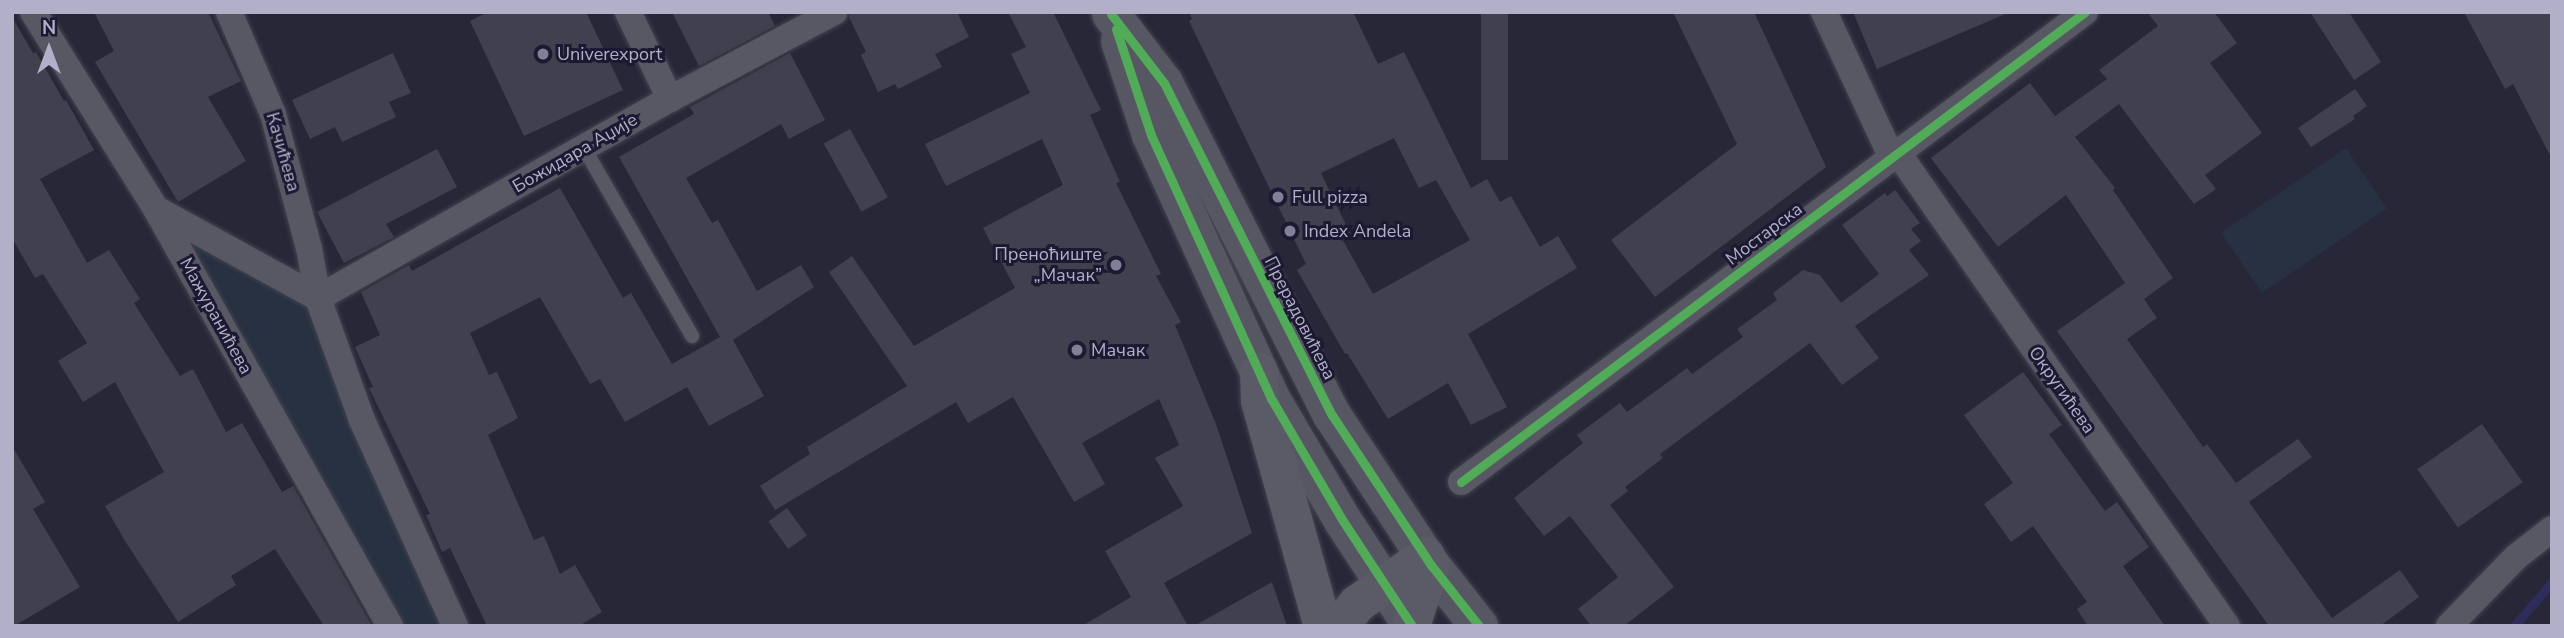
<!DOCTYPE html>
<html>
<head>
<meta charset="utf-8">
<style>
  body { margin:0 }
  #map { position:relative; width:2564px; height:638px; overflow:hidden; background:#272738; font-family:"Nunito Sans",sans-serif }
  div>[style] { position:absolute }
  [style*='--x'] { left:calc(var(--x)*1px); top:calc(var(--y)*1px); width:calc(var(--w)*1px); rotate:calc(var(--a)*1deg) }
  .green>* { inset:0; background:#273141; transform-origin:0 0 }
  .stream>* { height:9px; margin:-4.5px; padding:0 4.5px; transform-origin:4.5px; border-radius:4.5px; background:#2d2c5b }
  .building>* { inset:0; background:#40404e; transform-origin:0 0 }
  .roads { filter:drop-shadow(0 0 2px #42424f) drop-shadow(0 0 2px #42424f) }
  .service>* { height:14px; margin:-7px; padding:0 7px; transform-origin:7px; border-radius:7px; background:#585865 }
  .minor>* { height:26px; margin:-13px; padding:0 13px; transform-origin:13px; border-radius:13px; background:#585865 }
  .secondary>* { height:38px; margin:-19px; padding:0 19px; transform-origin:19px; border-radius:19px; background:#575663 }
  .primary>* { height:38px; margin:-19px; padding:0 19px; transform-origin:19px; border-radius:19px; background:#5b5a67 }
  .cycleway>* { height:9px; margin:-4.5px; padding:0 4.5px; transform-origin:4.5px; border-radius:4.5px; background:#51ab58 }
  .dots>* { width:19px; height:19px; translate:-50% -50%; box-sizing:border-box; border:4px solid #1b1a32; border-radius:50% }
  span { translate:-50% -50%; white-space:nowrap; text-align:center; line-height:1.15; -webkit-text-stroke:6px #1b1a32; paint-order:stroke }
  .poi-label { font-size:18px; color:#b2b0c9 }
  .left { translate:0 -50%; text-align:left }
  .right { translate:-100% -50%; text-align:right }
  .street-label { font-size:18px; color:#b2b0c9 }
  .frame { position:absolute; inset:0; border:14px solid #b2b0c9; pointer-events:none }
  .north { position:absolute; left:14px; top:14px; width:70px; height:70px; -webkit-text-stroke:5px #1b1a32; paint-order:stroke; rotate:0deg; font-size:19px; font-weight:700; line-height:28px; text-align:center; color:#b2b0c9 }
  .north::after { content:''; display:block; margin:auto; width:24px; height:32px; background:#b2b0c9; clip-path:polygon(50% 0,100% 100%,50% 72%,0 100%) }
</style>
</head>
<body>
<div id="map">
  <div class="green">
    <i style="left:2346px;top:148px;width:73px;height:151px;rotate:56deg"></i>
    <i style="clip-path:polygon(173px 225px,314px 302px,448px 626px,396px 626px)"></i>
  </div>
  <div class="stream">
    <i style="--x:2514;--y:626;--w:58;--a:-49.2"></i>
  </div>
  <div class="building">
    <i style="clip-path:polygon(94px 12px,208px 12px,241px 81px,208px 97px,246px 161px,178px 202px,95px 62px,114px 51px)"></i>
    <i style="clip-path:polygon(488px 12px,586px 12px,623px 90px,524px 136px,470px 21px)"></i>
    <i style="clip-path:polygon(672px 12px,768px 12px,775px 26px,699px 66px)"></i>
    <i style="clip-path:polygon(850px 12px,957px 12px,969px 37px,935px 54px,942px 67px,898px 89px,895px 84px,878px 92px,861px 55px,866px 52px,849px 17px)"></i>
    <i style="clip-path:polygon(1008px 12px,1053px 12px,1101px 110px,1090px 115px,1120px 182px,1116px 183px,1161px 274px,1156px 276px,1181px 322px,1175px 325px,1216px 424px,1252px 533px,1164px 583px,1188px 626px,1082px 626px,1131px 597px,1105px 551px,1183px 506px,1155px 458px,1179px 445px,1159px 399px,1082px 443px,1105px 484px,1074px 502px,1013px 397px,968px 423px,956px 402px,775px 510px,760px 486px,810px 454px,807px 447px,907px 386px,829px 272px,852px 256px,914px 346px,1015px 288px,983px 228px,1063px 185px,1042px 139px,946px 186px,925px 144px,1030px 93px,1011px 54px,1026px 47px)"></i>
    <i style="clip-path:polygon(evenodd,1189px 12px,1353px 12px,1378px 64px,1404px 52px,1471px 188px,1487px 179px,1500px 202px,1511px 196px,1540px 247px,1558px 236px,1577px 268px,1468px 334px,1507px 407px,1471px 425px,1448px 383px,1388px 419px,1347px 353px,1345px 354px,1297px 270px,1306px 264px,1189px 21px,1192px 19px,1189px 12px,1394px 138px,1419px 188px,1436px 180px,1470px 240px,1373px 294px,1341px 237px,1350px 233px,1321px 173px,1394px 138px)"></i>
    <i style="left:1481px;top:12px;width:27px;height:148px"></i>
    <i style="clip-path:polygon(1673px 12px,1754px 12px,1826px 167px,1655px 297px,1611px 240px,1737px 144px)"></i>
    <i style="clip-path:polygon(1853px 12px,2010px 12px,1877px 69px)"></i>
    <i style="clip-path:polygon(2147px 12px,2214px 12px,2237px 43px,2210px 63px,2262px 133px,2205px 175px,2216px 189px,2194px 204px,2119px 104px,2075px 137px,2115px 188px,2113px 190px,2173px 278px,2144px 299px,2157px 318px,2127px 339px,2203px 447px,2207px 444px,2236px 483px,2298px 439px,2312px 457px,2249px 502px,2332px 618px,2400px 570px,2419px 597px,2380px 626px,2269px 626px,2057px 331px,2125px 283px,2066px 195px,1998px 247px,1931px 158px,2030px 83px,2055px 116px,2107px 79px,2099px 70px,2158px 26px)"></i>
    <i style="clip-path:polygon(2310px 12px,2349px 12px,2381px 62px,2354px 80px)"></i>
    <i style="clip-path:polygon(2464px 12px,2552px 12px,2552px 159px,2513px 84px,2505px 89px)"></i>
    <i style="clip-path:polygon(12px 17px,33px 53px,36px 52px,64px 101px,66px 100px,94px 150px,40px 179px,87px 263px,109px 250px,140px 299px,134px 303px,180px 376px,193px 369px,226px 432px,242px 423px,282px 492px,293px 486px,372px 626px,324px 626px,275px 549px,231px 576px,236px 585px,178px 622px,125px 541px,105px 506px,164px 472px,115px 382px,83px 402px,58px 361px,87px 343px,43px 274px,35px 278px,12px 238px)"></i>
    <i style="clip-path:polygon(393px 53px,411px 93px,389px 102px,396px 117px,342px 142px,335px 127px,310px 139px,292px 100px)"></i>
    <i style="clip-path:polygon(790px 53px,825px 120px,789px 139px,781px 124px,686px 178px,712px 223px,718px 220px,757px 291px,801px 265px,814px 287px,733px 340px,764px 396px,709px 426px,687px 387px,625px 422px,600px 379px,590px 384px,540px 297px,470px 333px,489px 375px,497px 372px,518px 418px,488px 435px,534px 540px,544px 536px,560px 574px,575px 565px,602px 612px,579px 626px,487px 626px,450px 548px,442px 552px,426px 515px,430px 514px,369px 388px,373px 387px,355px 347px,380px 335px,361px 292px,409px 265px,412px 271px,560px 188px,623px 298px,631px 293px,672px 364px,720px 337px,619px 157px,694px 114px,690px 107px)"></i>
    <i style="clip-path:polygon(2355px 89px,2367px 106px,2353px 116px,2355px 119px,2311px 147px,2298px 128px)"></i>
    <i style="left:850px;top:129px;width:78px;height:30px;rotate:61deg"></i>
    <i style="clip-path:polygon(437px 149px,457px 187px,386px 224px,394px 237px,344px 263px,317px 212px)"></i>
    <i style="clip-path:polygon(1895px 190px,1920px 223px,1911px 229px,1921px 241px,1909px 250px,1929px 275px,1855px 326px,1879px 358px,1842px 385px,1810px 343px,1660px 454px,1663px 458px,1625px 487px,1628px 491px,1610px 505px,1674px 587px,1624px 626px,1591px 626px,1578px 609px,1618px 577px,1570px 516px,1544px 536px,1514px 498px,1583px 443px,1577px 435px,1620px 403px,1627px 412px,1687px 368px,1692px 374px,1743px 337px,1737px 329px,1777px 300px,1773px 293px,1803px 270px,1820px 275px,1841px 303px,1879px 274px,1842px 225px,1885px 193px,1887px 196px)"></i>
    <i style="clip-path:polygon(2023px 372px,2062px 425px,2049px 434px,2105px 511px,2117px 502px,2149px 547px,2123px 566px,2165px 626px,2088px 626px,2077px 609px,2087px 602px,2033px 526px,2011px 542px,1984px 504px,2013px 483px,1964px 415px)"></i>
    <i style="left:2482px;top:424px;width:71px;height:79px;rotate:55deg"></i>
    <i style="clip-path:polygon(12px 446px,45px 502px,33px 509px,80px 587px,14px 626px)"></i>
    <i style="left:787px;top:508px;width:34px;height:23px;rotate:54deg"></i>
    <i style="clip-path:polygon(1272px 582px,1287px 626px,1194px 626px)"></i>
  </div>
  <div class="roads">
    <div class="service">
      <i style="--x:584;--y:148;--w:217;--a:60.1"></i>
    </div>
    <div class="minor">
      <i style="--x:33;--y:12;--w:232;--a:58"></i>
      <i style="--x:156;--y:209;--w:478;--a:60.7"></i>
      <i style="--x:229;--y:12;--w:111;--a:66.7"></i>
      <i style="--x:273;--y:114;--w:139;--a:75"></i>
      <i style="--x:309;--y:248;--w:51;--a:79.8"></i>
      <i style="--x:318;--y:298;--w:130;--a:70.2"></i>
      <i style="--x:362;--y:420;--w:226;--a:65.7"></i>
      <i style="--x:628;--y:12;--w:97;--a:64.2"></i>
      <i style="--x:1824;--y:12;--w:161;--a:65"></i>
      <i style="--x:1898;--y:153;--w:576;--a:55.18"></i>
      <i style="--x:158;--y:210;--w:183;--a:28.8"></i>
      <i style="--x:318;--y:298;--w:404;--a:-29.5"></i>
      <i style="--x:670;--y:99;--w:186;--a:-27.9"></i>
      <i style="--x:1461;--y:482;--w:781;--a:-36.99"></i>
      <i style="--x:2449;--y:626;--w:96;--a:-45.8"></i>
      <i style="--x:2516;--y:557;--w:46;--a:-37.9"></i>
    </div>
    <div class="secondary">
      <i style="--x:1111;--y:14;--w:87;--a:52.5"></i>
      <i style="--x:1164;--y:83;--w:372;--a:63.2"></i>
      <i style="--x:1332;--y:415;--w:180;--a:56.6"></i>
      <i style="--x:1431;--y:565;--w:78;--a:51.8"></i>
      <i style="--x:1120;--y:41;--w:99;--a:71.7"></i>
      <i style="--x:1151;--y:135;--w:291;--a:65.5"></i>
      <i style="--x:1272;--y:400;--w:140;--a:59.6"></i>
      <i style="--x:1343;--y:521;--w:126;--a:56.7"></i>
    </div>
    <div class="primary">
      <i style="--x:1259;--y:372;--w:29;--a:88"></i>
      <i style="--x:1260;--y:401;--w:234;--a:74.4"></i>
      <i style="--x:1340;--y:626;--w:28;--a:-52"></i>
      <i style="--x:1357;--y:604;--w:84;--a:-34.8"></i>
      <i style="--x:1411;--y:626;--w:64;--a:-71.8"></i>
    </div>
  </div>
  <div class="cycleway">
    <i style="--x:1111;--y:14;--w:87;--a:52.5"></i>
    <i style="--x:1164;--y:83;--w:372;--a:63.2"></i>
    <i style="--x:1332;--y:415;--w:180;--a:56.6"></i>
    <i style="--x:1431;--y:565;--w:78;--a:51.8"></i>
    <i style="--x:1116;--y:29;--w:112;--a:71.7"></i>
    <i style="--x:1151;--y:135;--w:291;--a:65.5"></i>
    <i style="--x:1272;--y:400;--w:140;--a:59.6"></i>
    <i style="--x:1343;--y:521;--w:126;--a:56.7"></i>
    <i style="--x:1461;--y:482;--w:781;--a:-36.99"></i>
  </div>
  <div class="dots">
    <i style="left:543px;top:54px;background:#818096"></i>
    <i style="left:1278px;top:197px;background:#818096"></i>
    <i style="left:1290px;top:231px;background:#818096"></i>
    <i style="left:1116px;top:265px;background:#818096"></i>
    <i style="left:1077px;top:350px;background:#818096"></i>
  </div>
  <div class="poi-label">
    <span class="left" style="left:557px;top:54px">Univerexport</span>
    <span class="left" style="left:1292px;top:197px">Full pizza</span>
    <span class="left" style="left:1304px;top:231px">Index Andela</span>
    <span class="right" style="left:1102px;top:265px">Преноћиште<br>„Мачак”</span>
    <span class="left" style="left:1091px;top:350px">Мачак</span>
  </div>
  <div class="street-label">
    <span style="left:283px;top:152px;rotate:74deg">Качићева</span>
    <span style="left:575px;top:153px;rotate:-30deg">Божидара Аџије</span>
    <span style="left:1764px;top:234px;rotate:-37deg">Мостарска</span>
    <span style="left:216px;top:316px;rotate:61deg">Мажуранићева</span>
    <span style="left:1300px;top:318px;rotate:63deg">Прерадовићева</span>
    <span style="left:2062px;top:390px;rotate:55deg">Округићева</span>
  </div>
  <div class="frame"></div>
  <div class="north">N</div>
</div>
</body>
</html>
